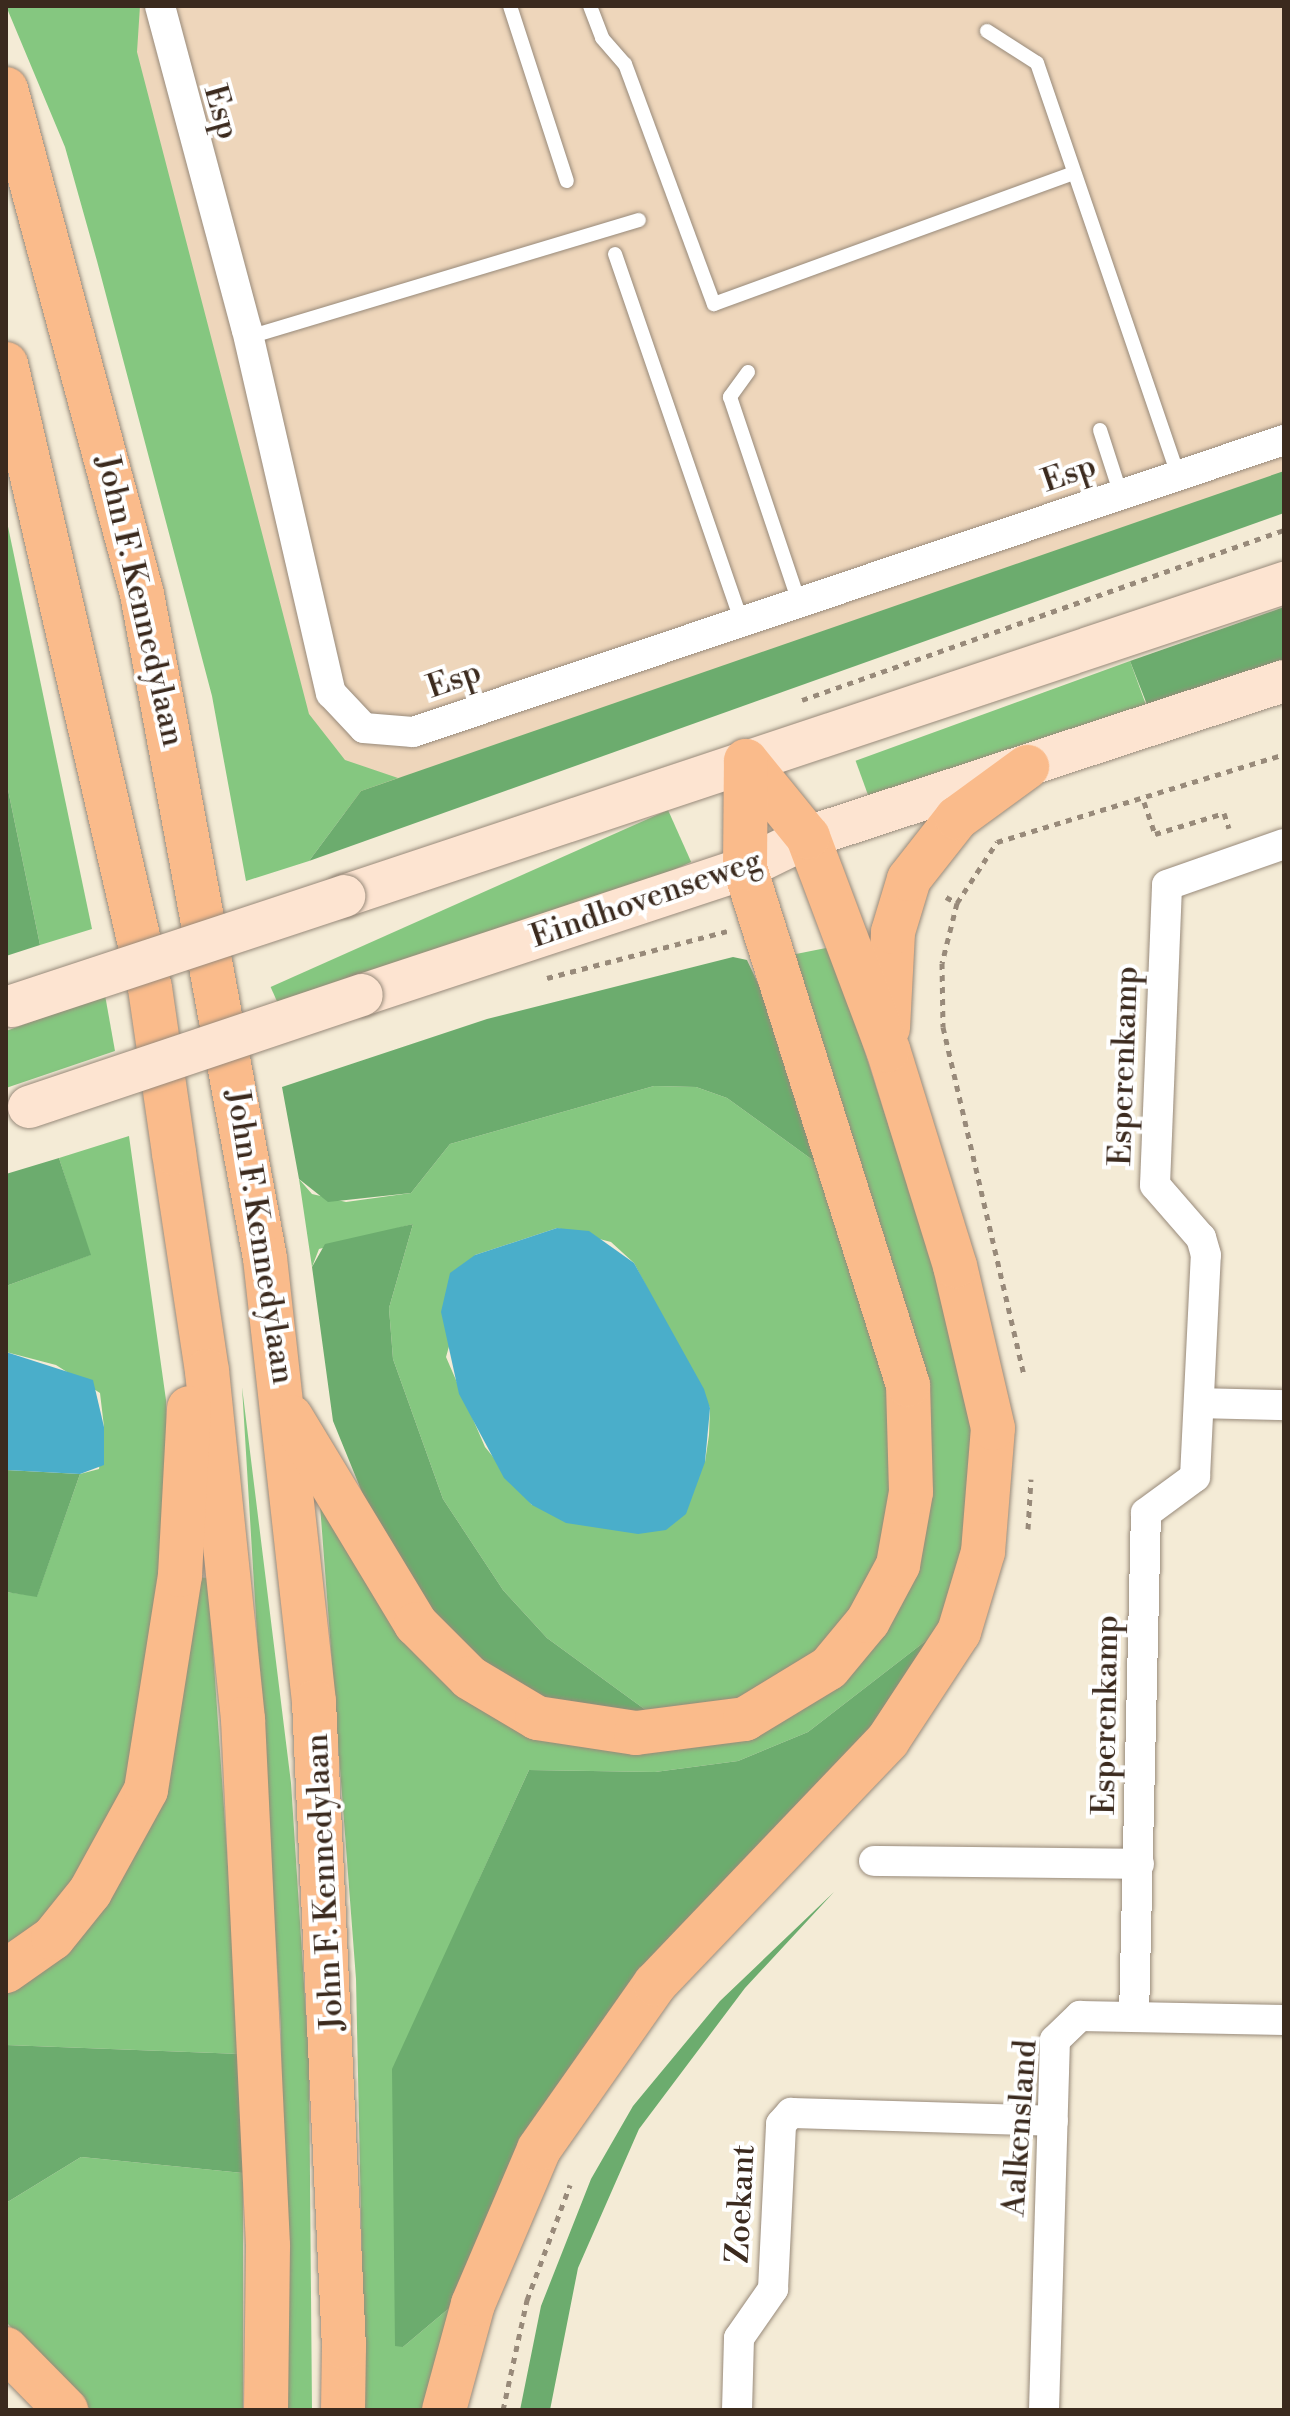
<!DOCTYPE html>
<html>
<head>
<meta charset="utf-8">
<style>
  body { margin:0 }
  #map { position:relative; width:1290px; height:2416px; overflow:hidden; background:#f4ebd6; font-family:"Libre Bodoni",serif }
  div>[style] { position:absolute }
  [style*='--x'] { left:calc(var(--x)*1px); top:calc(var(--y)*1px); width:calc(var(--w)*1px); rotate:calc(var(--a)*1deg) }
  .built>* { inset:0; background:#eed6bb }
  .green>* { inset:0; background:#85c780; transform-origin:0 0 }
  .forest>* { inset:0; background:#6cac6e }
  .water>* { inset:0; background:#4aaeca }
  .path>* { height:5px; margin-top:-2.5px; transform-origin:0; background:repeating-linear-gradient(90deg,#988a7a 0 6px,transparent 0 12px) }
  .roads { filter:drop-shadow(0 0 2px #988a7a) drop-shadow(0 0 2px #988a7a) }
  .service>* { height:14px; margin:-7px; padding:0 7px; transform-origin:7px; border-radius:7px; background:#fff }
  .minor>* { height:30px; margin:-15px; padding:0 15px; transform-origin:15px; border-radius:15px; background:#fff }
  .secondary>* { height:42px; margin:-21px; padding:0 21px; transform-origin:21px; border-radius:21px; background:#fde4d1 }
  .primary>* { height:44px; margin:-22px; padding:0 22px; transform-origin:22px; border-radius:22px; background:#fabb8b }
  .trunk>* { height:44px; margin:-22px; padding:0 22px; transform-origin:22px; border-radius:22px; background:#fabb8b }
  .bridges { filter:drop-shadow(0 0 2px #988a7a) drop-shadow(0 0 2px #988a7a) }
  .secondary-bridge>* { height:42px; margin:-21px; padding:0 21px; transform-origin:21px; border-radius:21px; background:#fde4d1 }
  span { translate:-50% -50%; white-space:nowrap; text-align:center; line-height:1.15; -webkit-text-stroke:8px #fff; paint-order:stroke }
  .street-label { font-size:32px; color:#3b2a1e }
  .frame { position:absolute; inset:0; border:8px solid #3b2a1e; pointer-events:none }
</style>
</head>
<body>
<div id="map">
  <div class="built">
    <i style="clip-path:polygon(68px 6px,1284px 6px,1284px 476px,325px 820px)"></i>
  </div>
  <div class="green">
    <i style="clip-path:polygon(6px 6px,140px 6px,137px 52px,309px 714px,345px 760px,398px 778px,361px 791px,309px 861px,246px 881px,212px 696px,97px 261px,65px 147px)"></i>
    <i style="clip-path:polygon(6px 517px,92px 929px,40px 945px,6px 780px)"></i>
    <i style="left:1130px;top:661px;width:63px;height:292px;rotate:70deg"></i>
    <i style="left:668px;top:810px;width:57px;height:435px;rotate:66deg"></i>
    <i style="clip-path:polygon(831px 947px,968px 1372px,982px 1500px,945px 1626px,808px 1732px,738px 1761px,655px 1772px,529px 1770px,477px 1884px,403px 2347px,460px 2299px,429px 2410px,365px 2410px,356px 1979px,320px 1505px,496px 1714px,793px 1713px,927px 1494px,791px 955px)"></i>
    <i style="clip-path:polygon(105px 995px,115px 1051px,6px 1088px,6px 1031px)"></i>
    <i style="clip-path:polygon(evenodd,654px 1086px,696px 1087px,727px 1098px,825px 1169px,890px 1390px,896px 1441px,884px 1559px,819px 1655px,737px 1706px,658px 1719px,547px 1638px,503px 1590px,443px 1499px,393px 1359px,389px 1308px,413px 1224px,319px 1249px,312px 1267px,299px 1179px,312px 1194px,346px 1202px,411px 1193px,450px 1144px,654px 1086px,557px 1228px,611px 1242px,634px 1263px,710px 1408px,709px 1435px,705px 1462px,532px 1505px,485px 1447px,446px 1357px,475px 1255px,557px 1228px)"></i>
    <i style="clip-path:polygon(129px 1136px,166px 1400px,169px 1517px,131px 1785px,80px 1883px,6px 1953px,6px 1592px,37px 1596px,80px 1474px,99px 1469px,104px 1427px,100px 1393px,56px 1365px,6px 1352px,6px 1286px,90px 1255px,59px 1158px)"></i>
    <i style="clip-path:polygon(242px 1387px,291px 1783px,309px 2061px,312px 2410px,284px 2410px,281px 2029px)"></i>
    <i style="clip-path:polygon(195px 1577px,208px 1578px,241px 2054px,6px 2045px,6px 1990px,103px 1898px)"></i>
    <i style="clip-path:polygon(81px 2157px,243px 2173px,243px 2410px,91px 2410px,6px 2322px,6px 2203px)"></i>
  </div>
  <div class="forest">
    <i style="clip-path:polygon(1284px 471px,1284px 513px,309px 861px,361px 791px)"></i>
    <i style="clip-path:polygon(1284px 607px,1284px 674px,1153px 720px,1130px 661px)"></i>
    <i style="clip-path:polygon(6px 780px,40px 945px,6px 956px)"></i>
    <i style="clip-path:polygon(733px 957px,747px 960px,764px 996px,825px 1169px,727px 1098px,696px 1087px,654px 1086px,450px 1144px,411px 1193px,328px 1202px,299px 1179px,282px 1087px,487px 1019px)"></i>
    <i style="clip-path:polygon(59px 1158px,91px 1255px,6px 1286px,6px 1174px)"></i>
    <i style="clip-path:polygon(413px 1224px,389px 1308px,393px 1359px,443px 1499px,503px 1590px,547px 1638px,658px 1719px,546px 1704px,451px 1642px,377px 1529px,333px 1421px,312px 1267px,325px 1244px)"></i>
    <i style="clip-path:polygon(6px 1470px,80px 1474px,37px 1597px,6px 1592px)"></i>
    <i style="clip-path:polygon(945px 1626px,877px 1725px,753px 1861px,460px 2299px,403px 2347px,395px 2346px,392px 2069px,529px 1770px,655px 1772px,738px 1761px,808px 1732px)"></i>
    <i style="clip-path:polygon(834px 1892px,745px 1988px,639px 2129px,578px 2268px,550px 2410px,520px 2410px,541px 2306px,591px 2179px,633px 2106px,720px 2001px)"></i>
    <i style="clip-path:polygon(6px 2045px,241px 2054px,243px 2173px,81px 2157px,6px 2203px)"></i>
  </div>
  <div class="water">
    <i style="clip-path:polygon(557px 1228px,589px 1231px,634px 1263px,704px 1389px,710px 1408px,705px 1462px,686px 1514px,666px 1530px,638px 1534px,566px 1523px,532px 1505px,504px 1478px,459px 1394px,441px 1312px,450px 1273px,475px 1255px)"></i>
    <i style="clip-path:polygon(6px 1352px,93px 1380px,104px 1427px,104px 1465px,80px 1474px,6px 1470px)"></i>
  </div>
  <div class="path">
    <i style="--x:802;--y:700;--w:511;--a:-19.43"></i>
    <i style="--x:1144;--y:802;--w:34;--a:71"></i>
    <i style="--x:1155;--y:834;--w:72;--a:-16.9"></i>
    <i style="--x:1224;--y:813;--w:16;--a:72"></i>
    <i style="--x:946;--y:897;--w:13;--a:29"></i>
    <i style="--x:957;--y:903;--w:73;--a:-56.7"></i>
    <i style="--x:997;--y:842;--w:300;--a:-17"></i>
    <i style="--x:957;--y:903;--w:62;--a:104"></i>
    <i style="--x:942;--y:963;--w:64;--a:89.1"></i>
    <i style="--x:943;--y:1027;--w:356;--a:76.9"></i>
    <i style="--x:547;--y:978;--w:186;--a:-14.6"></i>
    <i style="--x:1028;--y:1529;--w:50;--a:-86.6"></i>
    <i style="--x:503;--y:2410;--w:113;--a:-77.7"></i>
    <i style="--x:527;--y:2300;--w:123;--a:-69.5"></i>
  </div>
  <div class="roads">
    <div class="service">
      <i style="--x:510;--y:6;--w:184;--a:72"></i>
      <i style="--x:590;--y:6;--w:34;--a:69"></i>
      <i style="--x:602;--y:38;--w:35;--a:49"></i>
      <i style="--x:625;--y:64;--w:256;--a:69.7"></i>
      <i style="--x:714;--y:304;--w:381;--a:-20"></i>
      <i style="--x:987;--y:31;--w:59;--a:32.6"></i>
      <i style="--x:1037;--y:63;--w:435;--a:71.1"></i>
      <i style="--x:615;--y:254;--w:389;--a:71"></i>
      <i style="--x:249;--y:337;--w:407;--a:-16.7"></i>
      <i style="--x:748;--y:372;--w:31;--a:126"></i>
      <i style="--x:730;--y:397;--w:216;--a:71.4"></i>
      <i style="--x:1100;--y:430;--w:68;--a:72.1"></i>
    </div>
    <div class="minor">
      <i style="--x:160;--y:6;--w:335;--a:75"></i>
      <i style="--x:247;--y:330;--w:373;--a:77"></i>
      <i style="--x:331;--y:693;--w:48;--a:46.7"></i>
      <i style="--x:364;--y:728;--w:49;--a:4.7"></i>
      <i style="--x:413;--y:732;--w:919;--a:-18.53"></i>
      <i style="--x:1200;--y:1403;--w:84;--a:1.4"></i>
      <i style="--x:874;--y:1861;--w:265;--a:0.6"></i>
      <i style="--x:1134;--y:2017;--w:504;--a:-88.64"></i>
      <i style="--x:1146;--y:1513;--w:61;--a:-36.3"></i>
      <i style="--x:1195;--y:1477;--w:222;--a:-87.2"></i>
      <i style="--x:1206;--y:1255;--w:18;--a:-106"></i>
      <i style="--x:1201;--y:1238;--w:70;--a:-131"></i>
      <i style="--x:1155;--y:1185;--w:300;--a:-87.7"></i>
      <i style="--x:1167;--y:885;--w:124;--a:-19.3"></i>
      <i style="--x:737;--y:2410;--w:72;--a:-88.4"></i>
      <i style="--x:739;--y:2338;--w:60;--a:-55.2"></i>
      <i style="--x:773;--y:2289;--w:165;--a:-87.2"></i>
      <i style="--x:781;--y:2124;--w:15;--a:-48"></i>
      <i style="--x:791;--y:2113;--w:262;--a:1.7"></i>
      <i style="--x:1044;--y:2410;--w:370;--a:-88.3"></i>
      <i style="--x:1055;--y:2040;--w:35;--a:-44"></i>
      <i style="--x:1080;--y:2016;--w:204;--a:1.1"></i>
    </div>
    <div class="secondary">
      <i style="--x:344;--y:896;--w:991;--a:-18.42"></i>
      <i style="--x:362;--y:995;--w:404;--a:-18.3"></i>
      <i style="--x:745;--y:868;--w:70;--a:-26.2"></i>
      <i style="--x:808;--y:837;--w:501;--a:-18.15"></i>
    </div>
    <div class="primary">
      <i style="--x:888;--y:1028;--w:96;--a:-87"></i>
      <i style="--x:893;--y:932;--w:55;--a:-73.2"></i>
      <i style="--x:909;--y:879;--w:78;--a:-51.8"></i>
      <i style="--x:957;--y:818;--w:87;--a:-36.1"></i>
      <i style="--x:174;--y:1153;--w:220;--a:81.4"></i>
      <i style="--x:207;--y:1371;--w:350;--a:84.1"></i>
      <i style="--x:243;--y:1719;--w:528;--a:87.28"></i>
      <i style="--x:268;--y:2246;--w:164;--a:90.7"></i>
      <i style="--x:6;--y:1971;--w:57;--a:-35.1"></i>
      <i style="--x:53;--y:1938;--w:59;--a:-51.2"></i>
      <i style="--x:90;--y:1892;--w:116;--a:-61.2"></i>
      <i style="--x:146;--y:1790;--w:218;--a:-81"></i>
      <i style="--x:180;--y:1575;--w:167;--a:-86.9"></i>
      <i style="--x:6;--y:2349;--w:86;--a:45.5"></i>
      <i style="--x:343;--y:2410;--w:63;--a:-89.1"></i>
      <i style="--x:444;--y:2410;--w:110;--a:-74.7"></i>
      <i style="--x:473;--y:2304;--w:168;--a:-66.9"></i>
      <i style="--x:539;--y:2149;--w:202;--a:-54.9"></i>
      <i style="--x:655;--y:1984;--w:337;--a:-46.3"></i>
      <i style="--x:888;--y:1740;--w:129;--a:-56.7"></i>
      <i style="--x:959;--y:1632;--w:84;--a:-73.3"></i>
      <i style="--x:983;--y:1552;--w:124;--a:-85.4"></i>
      <i style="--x:993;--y:1428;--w:166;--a:-103.2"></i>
      <i style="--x:955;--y:1266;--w:226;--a:-107.2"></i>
      <i style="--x:888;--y:1050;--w:228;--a:-110.6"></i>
      <i style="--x:808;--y:837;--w:98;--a:-129.2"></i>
    </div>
    <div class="trunk">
      <i style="--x:6;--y:89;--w:523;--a:74.93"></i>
      <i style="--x:142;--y:594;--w:675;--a:79.51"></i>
      <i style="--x:265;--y:1258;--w:447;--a:83.7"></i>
      <i style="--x:314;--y:1702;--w:646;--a:87.34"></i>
      <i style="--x:6;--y:364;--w:640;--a:77.01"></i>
      <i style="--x:150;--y:988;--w:167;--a:81.7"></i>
      <i style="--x:291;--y:1417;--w:242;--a:58.9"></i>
      <i style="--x:416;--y:1624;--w:76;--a:45"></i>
      <i style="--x:470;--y:1678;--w:78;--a:30.8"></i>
      <i style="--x:537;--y:1718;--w:100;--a:8.6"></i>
      <i style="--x:636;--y:1733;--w:110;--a:-7.3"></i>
      <i style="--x:745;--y:1719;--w:98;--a:-31.3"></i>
      <i style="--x:829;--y:1668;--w:61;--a:-50.3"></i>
      <i style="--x:868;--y:1621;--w:64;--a:-61.8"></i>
      <i style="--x:898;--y:1565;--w:74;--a:-79.9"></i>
      <i style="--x:911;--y:1492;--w:107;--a:-91.6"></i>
      <i style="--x:908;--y:1385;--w:542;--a:-107.5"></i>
      <i style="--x:745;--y:868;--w:107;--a:-89.5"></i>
    </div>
  </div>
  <div class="bridges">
    <div class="secondary-bridge">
      <i style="--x:12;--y:1006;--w:350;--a:-18.3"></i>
      <i style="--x:29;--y:1107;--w:351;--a:-18.6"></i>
    </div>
  </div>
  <div class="street-label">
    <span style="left:221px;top:112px;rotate:74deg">Esp</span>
    <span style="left:1069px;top:474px;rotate:-19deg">Esp</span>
    <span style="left:140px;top:601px;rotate:77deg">John F. Kennedylaan</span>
    <span style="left:454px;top:680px;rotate:-19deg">Esp</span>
    <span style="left:646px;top:899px;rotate:-19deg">Eindhovenseweg</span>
    <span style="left:1124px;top:1066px;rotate:-88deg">Esperenkamp</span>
    <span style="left:260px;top:1237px;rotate:81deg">John F. Kennedylaan</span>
    <span style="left:1106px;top:1715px;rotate:-89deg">Esperenkamp</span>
    <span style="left:325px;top:1882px;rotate:-93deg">John F. Kennedylaan</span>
    <span style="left:1020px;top:2128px;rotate:-86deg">Aalkensland</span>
    <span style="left:741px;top:2204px;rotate:-87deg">Zoekant</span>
  </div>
  <div class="frame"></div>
</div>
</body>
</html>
